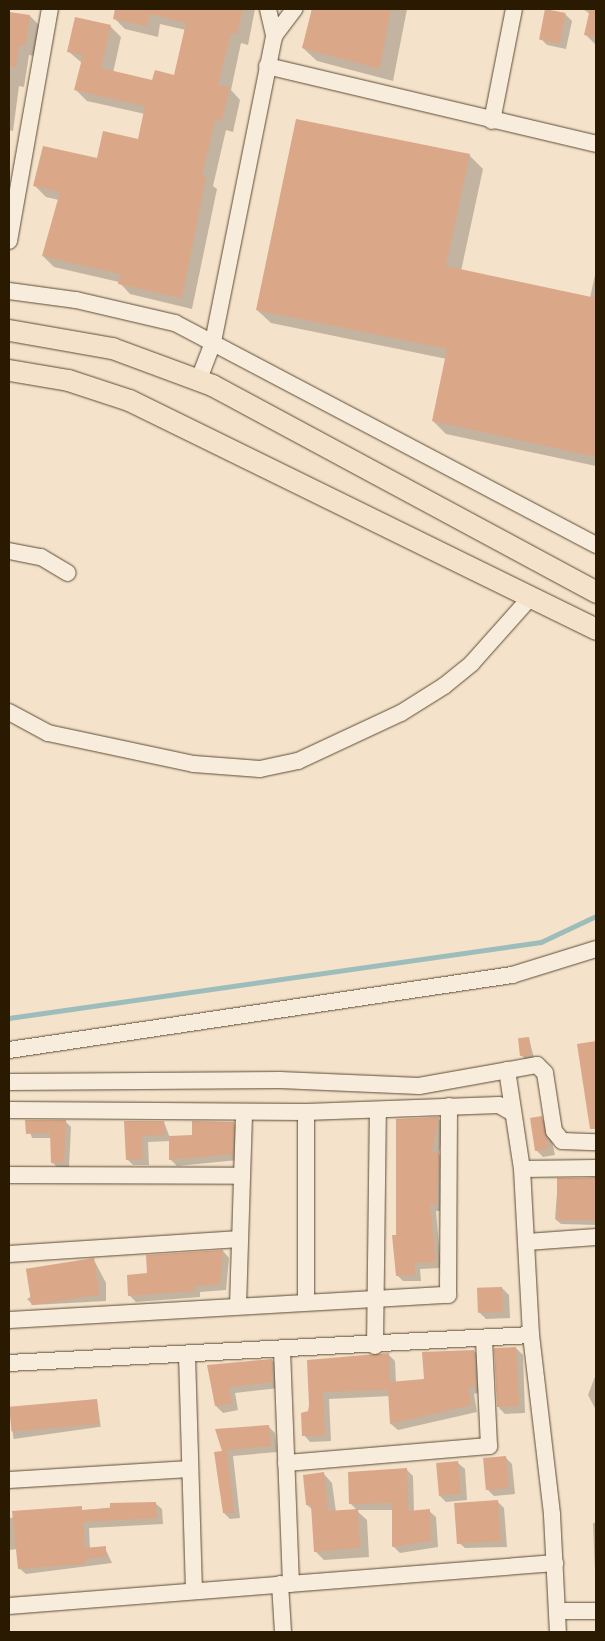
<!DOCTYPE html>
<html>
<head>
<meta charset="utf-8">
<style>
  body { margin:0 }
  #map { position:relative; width:605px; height:1641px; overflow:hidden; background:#f4e2ca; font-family:"IM FELL English",serif }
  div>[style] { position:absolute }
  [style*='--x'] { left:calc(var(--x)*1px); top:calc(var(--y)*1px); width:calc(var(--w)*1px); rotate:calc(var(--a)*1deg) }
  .shadow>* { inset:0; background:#0003; transform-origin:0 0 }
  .stream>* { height:4.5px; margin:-2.25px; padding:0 2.25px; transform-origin:2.25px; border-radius:2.25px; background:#9cbdba }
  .building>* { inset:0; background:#daa788; transform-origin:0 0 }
  .roads { filter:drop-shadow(0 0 1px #5d4c34) drop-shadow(0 0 1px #5d4c34) }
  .minor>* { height:16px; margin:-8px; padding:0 8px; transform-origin:8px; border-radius:8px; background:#f8ecdd }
  .major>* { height:21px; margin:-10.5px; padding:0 10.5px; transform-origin:10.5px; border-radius:10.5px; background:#f4e2ca }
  span { translate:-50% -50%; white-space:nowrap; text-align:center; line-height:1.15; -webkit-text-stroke:5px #f8ecdd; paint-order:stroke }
  .frame { position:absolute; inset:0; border:10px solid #2b1a02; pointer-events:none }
</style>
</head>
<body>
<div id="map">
  <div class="shadow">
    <i style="clip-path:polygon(116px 9px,255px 9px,248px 45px,241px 43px,231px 90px,240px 100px,233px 132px,226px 130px,213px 186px,217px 189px,192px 309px,130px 294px,119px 282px,54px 267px,43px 256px,59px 200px,46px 197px,35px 186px,139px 140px,145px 114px,87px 101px,76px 90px,82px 63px,68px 51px,110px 26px,121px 37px,113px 73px,153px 82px,175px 76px,186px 30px,160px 24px,158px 37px,125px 29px,114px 18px)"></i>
    <i style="clip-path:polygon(312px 9px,407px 9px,393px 81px,317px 61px,303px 48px)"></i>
    <i style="clip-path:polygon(583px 9px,596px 9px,596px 45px,585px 34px,590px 14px)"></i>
    <i style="clip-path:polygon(9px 14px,30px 16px,40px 26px,35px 56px,29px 55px,24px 87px,19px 86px,13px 131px,9px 130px)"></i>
    <i style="clip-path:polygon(565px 14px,572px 21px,566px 49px,547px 45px,540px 38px)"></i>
    <i style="clip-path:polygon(469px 155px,483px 169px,461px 271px,590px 298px,596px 270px,596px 466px,446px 434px,433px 421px,447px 359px,271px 323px,257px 310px)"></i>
    <i style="clip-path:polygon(529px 1038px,534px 1058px,525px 1059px,522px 1056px)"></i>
    <i style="clip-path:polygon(596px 1042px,596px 1125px,589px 1118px,578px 1045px)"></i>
    <i style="clip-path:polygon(438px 1118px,444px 1125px,439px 1154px,444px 1160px,442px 1211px,436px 1211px,441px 1268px,420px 1269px,421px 1281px,403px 1281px,397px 1275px,397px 1236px)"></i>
    <i style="clip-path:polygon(541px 1118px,548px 1124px,555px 1155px,543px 1157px,536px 1150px)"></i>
    <i style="clip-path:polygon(26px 1121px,66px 1122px,71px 1127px,69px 1167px,57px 1167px,52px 1162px,51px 1138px,32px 1138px)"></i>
    <i style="clip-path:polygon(126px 1122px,164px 1122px,170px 1138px,194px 1137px,233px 1123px,239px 1129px,238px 1160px,177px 1166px,171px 1160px,170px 1141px,148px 1142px,149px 1165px,133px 1165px,127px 1159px)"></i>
    <i style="clip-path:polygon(596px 1177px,596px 1225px,561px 1224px,555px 1219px,558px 1180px)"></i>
    <i style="clip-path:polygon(223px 1251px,229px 1258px,226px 1290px,200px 1292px,200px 1297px,136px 1302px,130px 1296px,149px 1274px)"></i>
    <i style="clip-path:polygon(94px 1260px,106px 1283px,106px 1301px,33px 1305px,27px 1299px)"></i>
    <i style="clip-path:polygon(502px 1288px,509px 1295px,510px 1318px,486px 1319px,479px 1312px)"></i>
    <i style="clip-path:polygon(516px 1348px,523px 1355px,525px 1413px,505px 1414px,499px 1408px)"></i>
    <i style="clip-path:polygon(474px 1351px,481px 1358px,482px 1392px,474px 1394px,477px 1412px,398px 1430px,391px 1424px,390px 1396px,329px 1399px,331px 1441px,310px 1442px,304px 1435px,310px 1412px,308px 1362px,388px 1354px,395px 1361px,396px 1383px,426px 1380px)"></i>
    <i style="clip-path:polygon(272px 1360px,279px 1367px,279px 1388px,235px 1393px,238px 1410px,223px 1413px,216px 1406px,209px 1366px)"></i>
    <i style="clip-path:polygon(596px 1374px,596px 1410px,588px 1395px)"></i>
    <i style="left:97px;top:1400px;width:27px;height:88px;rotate:82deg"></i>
    <i style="clip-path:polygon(269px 1427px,275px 1433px,277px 1452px,233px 1456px,240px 1518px,230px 1519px,224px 1513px,223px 1452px)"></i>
    <i style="clip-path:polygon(506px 1458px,512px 1464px,515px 1494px,494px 1496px,488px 1490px)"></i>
    <i style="clip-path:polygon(458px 1463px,465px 1469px,467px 1500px,446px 1502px,439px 1495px)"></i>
    <i style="clip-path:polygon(406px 1469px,413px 1476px,414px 1512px,429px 1511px,436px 1517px,438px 1547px,400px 1553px,393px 1546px,393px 1510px,357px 1510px,350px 1503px)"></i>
    <i style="clip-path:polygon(323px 1473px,332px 1483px,336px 1512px,357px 1511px,367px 1520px,369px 1557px,324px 1560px,315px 1551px,313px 1510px,307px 1505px)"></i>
    <i style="clip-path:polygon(497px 1501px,504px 1508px,507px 1547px,465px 1548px,458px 1542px)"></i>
    <i style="clip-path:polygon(155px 1503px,162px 1509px,163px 1524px,89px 1528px,90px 1549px,105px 1548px,112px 1563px,26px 1574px,19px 1568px,18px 1549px,9px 1550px,9px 1518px)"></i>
    <i style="clip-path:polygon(593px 1523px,596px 1523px,596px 1574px,595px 1572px)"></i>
  </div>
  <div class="stream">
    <i style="--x:9;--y:1018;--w:537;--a:-8.13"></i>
    <i style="--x:541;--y:942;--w:61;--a:-25.3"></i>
  </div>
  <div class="building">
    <i style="clip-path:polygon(115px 9px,243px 9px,237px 34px,231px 33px,218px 85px,230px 87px,222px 121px,215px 120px,202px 176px,206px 177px,182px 298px,118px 284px,120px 274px,42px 256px,60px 192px,33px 186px,43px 146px,97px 158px,103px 131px,138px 139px,145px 106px,74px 90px,83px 55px,67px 52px,75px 17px,111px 25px,101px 68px,152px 80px,155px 70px,174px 75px,186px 23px,150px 14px,147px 26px,113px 19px)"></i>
    <i style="clip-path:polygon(312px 9px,391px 9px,380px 69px,302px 48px)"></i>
    <i style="left:545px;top:9px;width:21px;height:31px;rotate:11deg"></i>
    <i style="clip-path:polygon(590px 9px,596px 9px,596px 37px,584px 35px)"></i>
    <i style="clip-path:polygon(9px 12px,30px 15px,26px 46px,19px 45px,16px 67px,9px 67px)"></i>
    <i style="clip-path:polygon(296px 119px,470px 154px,446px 266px,596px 298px,596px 457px,432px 421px,447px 349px,256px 310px)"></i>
    <i style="left:529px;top:1037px;width:18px;height:11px;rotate:84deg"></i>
    <i style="clip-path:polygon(596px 1041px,596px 1129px,590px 1129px,577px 1044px)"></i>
    <i style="clip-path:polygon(542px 1116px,549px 1149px,535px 1151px,530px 1118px)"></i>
    <i style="clip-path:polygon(439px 1117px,432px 1152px,439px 1152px,436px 1205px,430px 1205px,436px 1262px,415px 1263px,415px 1275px,396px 1276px,392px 1235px,396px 1235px,396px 1119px)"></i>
    <i style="clip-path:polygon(25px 1120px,66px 1120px,64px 1162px,51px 1163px,50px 1133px,26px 1134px)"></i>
    <i style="clip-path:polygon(124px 1121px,164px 1121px,165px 1135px,142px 1136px,143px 1159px,126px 1160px)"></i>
    <i style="clip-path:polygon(192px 1121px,234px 1122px,233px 1154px,169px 1160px,169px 1136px,192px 1135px)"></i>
    <i style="left:596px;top:1178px;width:42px;height:39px;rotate:90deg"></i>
    <i style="clip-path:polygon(223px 1250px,220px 1284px,194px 1286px,195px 1291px,128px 1296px,127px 1275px,147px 1273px,146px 1255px)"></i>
    <i style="left:94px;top:1258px;width:37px;height:69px;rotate:81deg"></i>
    <i style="left:502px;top:1287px;width:25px;height:25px;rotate:88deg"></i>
    <i style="left:516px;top:1347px;width:59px;height:22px;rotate:87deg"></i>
    <i style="clip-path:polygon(474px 1350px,476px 1386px,468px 1387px,471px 1405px,390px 1424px,388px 1390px,323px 1392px,325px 1435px,302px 1436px,301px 1413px,308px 1411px,309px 1405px,307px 1360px,389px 1353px,390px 1382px,424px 1379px,422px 1352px)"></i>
    <i style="clip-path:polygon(272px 1359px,273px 1382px,229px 1387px,232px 1404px,215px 1406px,207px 1365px)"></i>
    <i style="left:97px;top:1399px;width:25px;height:88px;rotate:85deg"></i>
    <i style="clip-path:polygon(269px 1425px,271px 1446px,227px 1450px,234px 1513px,223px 1513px,214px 1452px,222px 1451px,215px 1429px)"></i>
    <i style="left:506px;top:1456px;width:32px;height:23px;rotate:85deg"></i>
    <i style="left:458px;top:1461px;width:33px;height:22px;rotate:85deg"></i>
    <i style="clip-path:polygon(407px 1468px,408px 1511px,430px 1509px,431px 1541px,392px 1547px,392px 1503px,349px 1504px,348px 1472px)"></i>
    <i style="clip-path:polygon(324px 1472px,328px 1511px,358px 1509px,360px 1548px,314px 1552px,311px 1505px,306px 1505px,303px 1475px)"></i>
    <i style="left:498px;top:1500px;width:41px;height:44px;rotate:86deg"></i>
    <i style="clip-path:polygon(156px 1502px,157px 1518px,83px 1522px,85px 1548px,106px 1546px,106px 1557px,85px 1559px,86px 1564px,18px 1569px,12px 1511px,82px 1506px,82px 1510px,110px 1508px,110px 1503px)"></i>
  </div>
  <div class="roads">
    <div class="minor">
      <i style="--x:268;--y:9;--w:28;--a:77"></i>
      <i style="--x:267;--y:66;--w:338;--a:13.3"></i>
      <i style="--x:492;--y:121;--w:114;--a:-78.9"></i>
      <i style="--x:9;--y:241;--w:236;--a:-80"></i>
      <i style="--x:9;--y:291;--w:68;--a:7.7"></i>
      <i style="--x:76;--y:300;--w:102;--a:13.1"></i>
      <i style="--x:175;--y:323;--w:476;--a:27.8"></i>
      <i style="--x:199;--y:379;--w:40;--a:-69"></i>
      <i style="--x:213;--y:342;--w:312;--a:-78.7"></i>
      <i style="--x:274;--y:36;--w:34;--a:-53"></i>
      <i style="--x:9;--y:551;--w:33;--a:11"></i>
      <i style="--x:41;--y:557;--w:31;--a:31"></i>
      <i style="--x:9;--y:712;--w:44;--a:28.3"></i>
      <i style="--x:48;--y:733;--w:149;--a:12"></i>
      <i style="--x:194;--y:764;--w:66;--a:4.3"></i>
      <i style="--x:260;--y:769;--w:39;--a:-12"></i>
      <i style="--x:298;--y:761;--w:114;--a:-25"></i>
      <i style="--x:401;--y:713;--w:51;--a:-32.1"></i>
      <i style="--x:444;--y:686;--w:36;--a:-39"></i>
      <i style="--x:472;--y:663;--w:86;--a:-48.3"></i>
      <i style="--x:9;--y:1050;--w:509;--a:-8.48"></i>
      <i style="--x:512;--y:975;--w:88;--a:-17.2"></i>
      <i style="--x:507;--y:1070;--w:100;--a:81.4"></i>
      <i style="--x:522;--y:1169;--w:166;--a:86.9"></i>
      <i style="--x:531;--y:1335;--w:181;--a:83.3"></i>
      <i style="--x:552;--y:1515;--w:117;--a:87.1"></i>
      <i style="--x:9;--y:1082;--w:271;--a:-0.4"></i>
      <i style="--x:280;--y:1080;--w:139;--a:2.5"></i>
      <i style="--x:419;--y:1086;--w:120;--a:-10.1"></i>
      <i style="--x:537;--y:1065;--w:11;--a:45"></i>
      <i style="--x:545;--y:1073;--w:59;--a:81.2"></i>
      <i style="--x:554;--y:1131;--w:13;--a:51"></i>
      <i style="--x:562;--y:1141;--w:34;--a:2"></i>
      <i style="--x:9;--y:1110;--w:297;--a:0.4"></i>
      <i style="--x:306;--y:1112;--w:193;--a:-2.1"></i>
      <i style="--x:499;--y:1105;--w:16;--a:30"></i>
      <i style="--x:522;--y:1169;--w:74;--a:-0.8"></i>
      <i style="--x:9;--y:1175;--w:233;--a:0.2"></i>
      <i style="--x:527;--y:1242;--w:69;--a:-4.1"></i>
      <i style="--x:9;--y:1254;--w:231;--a:-3.7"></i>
      <i style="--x:306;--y:1301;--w:189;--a:-90"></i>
      <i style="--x:238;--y:1306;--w:194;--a:-88.2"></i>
      <i style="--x:9;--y:1320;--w:440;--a:-3.3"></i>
      <i style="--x:448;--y:1295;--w:189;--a:-89.7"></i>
      <i style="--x:375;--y:1346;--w:236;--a:-89.3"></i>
      <i style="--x:282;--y:1350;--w:234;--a:87.8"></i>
      <i style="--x:187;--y:1355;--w:236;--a:88.3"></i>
      <i style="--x:9;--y:1363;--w:523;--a:-3.07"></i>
      <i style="--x:286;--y:1463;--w:204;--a:-4.8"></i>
      <i style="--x:489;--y:1446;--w:106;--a:-92.7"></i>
      <i style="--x:9;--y:1480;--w:181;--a:-3.5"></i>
      <i style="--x:280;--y:1584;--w:48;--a:86.4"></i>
      <i style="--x:9;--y:1606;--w:548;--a:-4.5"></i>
      <i style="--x:559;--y:1611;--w:37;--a:0"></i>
    </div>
    <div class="major">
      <i style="--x:9;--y:330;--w:105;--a:9.9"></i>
      <i style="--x:112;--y:348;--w:107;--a:20.3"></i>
      <i style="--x:212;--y:385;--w:436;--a:28.3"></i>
      <i style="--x:9;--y:370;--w:60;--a:9.6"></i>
      <i style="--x:68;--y:380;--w:64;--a:18.2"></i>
      <i style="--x:129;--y:400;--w:520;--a:26.12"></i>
    </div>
  </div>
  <div class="frame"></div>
</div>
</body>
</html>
